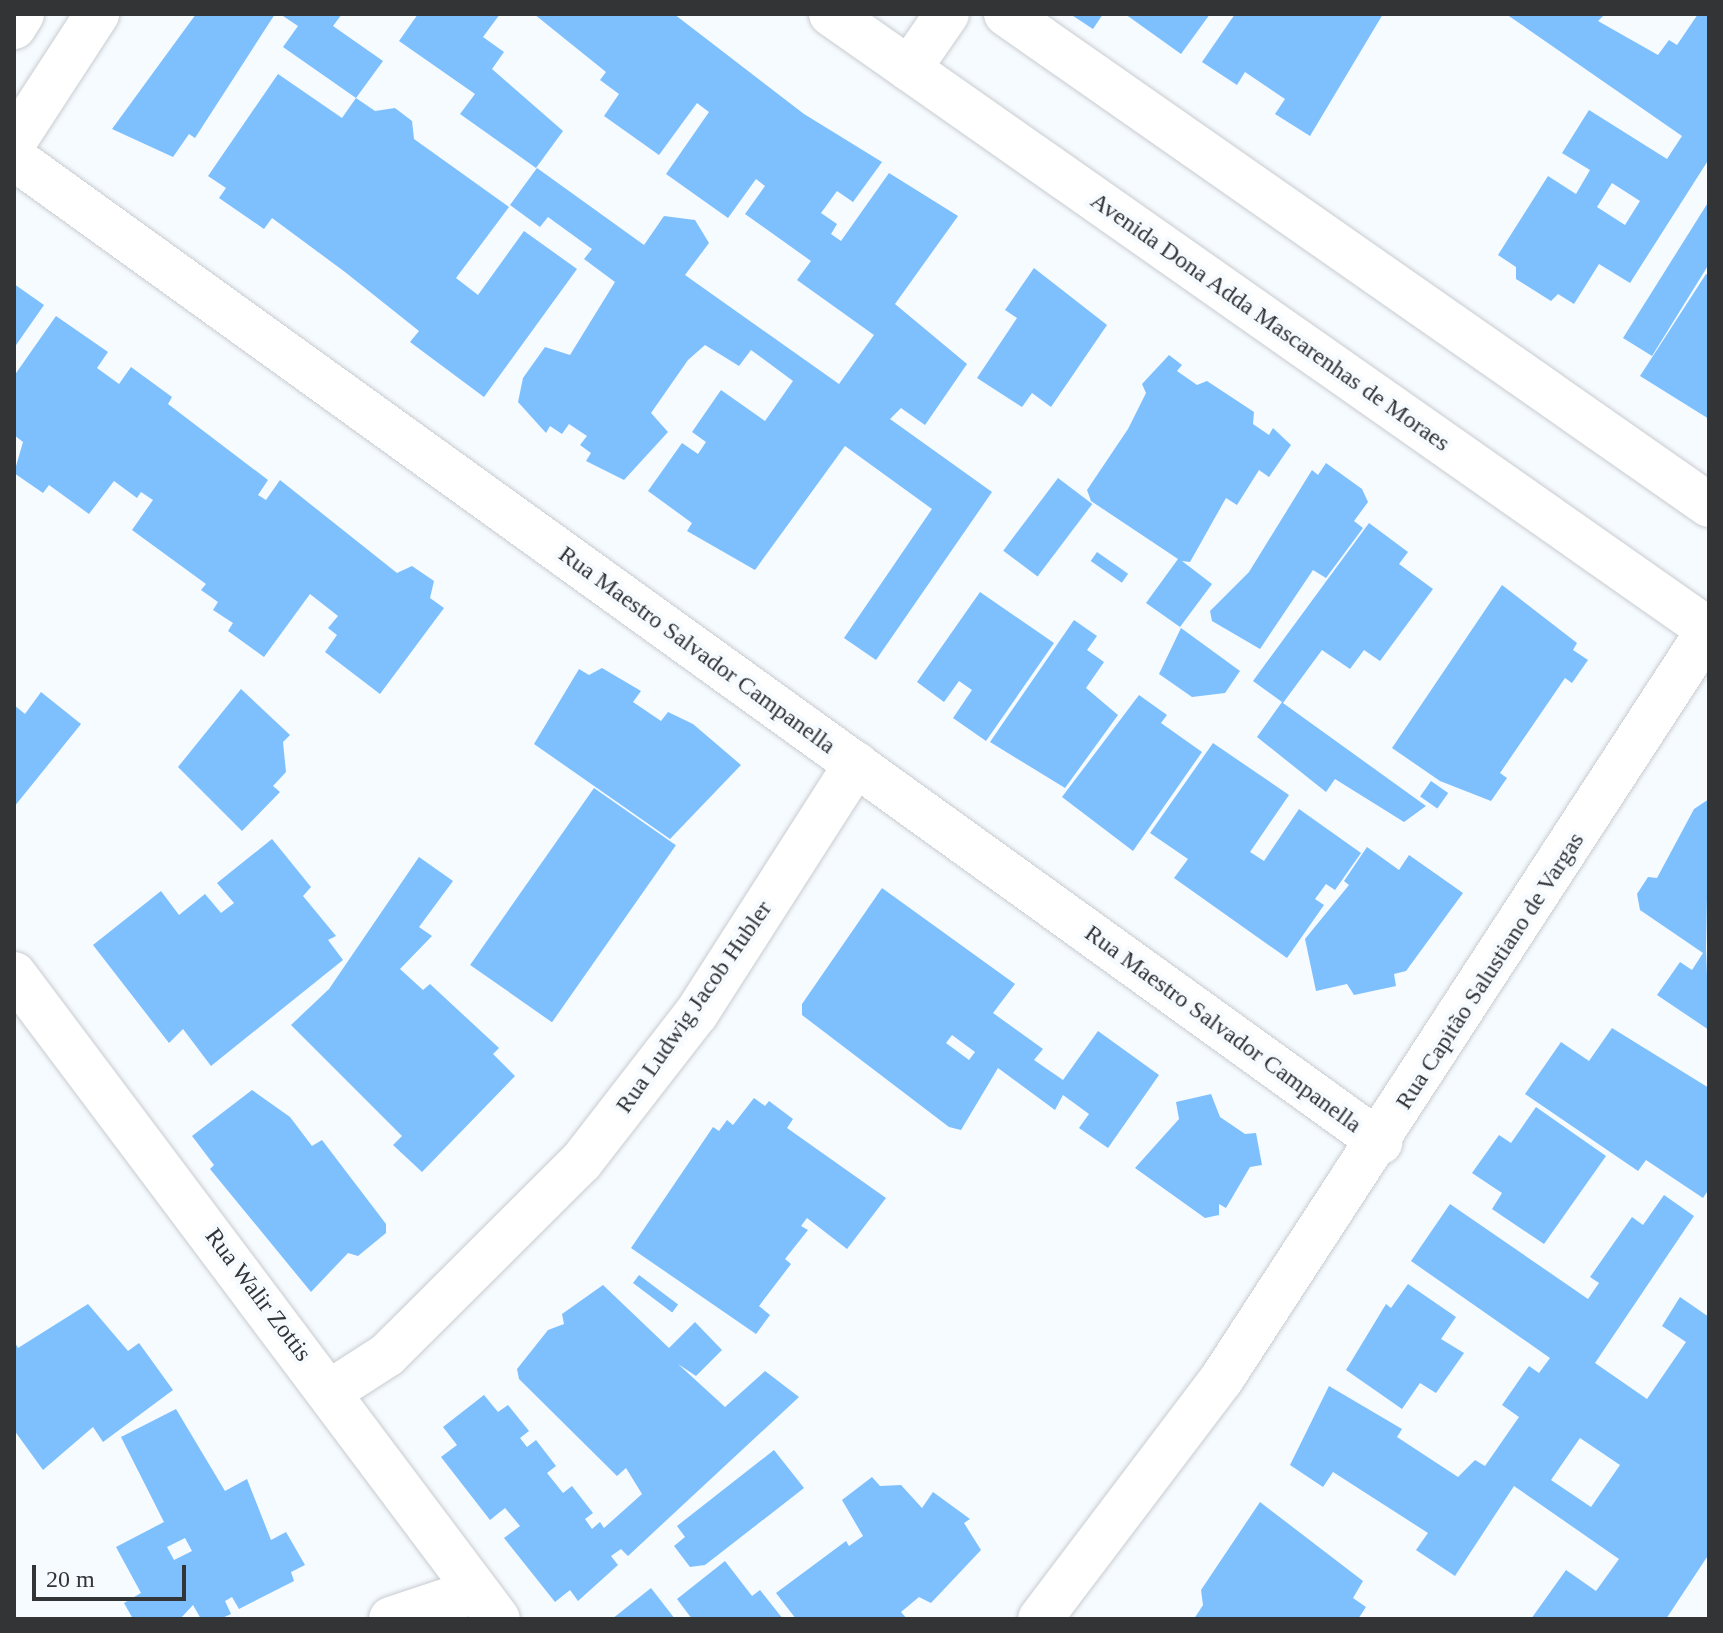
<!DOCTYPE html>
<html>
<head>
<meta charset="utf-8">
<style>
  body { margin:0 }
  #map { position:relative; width:1723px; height:1633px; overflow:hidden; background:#f6fbff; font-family:Georgia,serif }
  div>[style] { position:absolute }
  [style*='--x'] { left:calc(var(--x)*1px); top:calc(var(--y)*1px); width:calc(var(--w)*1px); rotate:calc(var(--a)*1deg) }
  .building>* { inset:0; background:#7ec0fe; transform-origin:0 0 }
  .roads { filter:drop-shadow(0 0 2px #c8ccd0) drop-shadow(0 0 2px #c8ccd0) }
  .street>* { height:44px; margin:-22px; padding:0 22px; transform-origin:22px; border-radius:22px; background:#fff }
  .secondary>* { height:44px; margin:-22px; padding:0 22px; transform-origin:22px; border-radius:22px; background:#fff }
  span { translate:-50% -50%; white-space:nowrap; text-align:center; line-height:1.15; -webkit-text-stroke:8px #f6fbff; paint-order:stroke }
  .street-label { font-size:24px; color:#323436 }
  .frame { position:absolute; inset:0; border:16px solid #323436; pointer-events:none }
  .scale { position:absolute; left:32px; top:1565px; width:154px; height:36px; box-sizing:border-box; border:4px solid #323436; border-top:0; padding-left:10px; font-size:24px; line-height:28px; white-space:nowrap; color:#323436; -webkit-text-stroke:6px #f6fbff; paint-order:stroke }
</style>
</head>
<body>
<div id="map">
  <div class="building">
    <i style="clip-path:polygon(196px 14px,275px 14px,195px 138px,189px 134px,173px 157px,112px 129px)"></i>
    <i style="clip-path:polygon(280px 14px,342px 14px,333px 26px,383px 61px,356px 98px,283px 47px,298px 26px)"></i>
    <i style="clip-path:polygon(418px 14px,500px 14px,483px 37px,504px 52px,492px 69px,563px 131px,536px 168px,460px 114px,475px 94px,399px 41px)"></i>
    <i style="clip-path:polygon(534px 14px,674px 14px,804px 114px,882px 162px,853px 202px,837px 191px,821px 213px,837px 224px,831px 234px,841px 241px,889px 173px,958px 216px,895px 304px,967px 364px,925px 425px,901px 408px,890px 419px,992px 492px,876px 660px,844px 638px,932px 509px,845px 446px,755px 570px,687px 531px,692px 523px,648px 491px,682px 443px,698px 454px,706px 442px,692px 432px,721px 390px,765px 421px,793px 381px,751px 350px,739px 366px,705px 345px,688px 360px,651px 413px,668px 432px,624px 480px,586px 461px,591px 453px,580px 445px,587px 436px,569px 424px,562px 434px,550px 426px,546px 433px,518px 402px,523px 378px,545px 347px,570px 355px,615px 282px,584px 259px,592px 249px,548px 217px,540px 227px,510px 205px,537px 168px,644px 245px,664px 216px,695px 220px,709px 243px,685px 275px,839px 384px,874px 335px,797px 280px,811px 261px,745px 214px,765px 186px,756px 179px,728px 218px,666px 174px,709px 112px,697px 103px,659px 155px,604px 116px,619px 94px,600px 80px,606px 72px)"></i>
    <i style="clip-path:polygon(1070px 14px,1103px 14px,1093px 29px)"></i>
    <i style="clip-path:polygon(1125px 14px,1210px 14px,1181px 54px)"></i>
    <i style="clip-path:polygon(1235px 14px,1383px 14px,1310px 136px,1275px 114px,1285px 99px,1245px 72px,1237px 85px,1202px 62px)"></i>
    <i style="clip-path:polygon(evenodd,1506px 14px,1605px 14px,1598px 21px,1658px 55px,1669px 40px,1677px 45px,1698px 14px,1709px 14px,1709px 159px,1630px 283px,1599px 264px,1574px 304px,1558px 294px,1551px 301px,1516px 279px,1516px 267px,1498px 255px,1548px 176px,1576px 194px,1590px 170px,1562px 153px,1589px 110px,1667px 159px,1682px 136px,1506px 14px,1612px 183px,1640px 201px,1625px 225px,1597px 207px,1612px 183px)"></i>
    <i style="clip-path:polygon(278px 74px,342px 118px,356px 98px,375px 111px,395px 108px,412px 121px,414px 139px,509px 207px,456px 278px,478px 295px,524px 231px,577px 269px,484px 397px,410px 342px,419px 331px,345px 272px,272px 218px,264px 229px,219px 198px,226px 188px,208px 176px)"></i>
    <i style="clip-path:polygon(1709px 201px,1709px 264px,1652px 356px,1623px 338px)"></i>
    <i style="clip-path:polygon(1034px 268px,1107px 325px,1051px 407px,1032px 393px,1022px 407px,977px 378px,1017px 318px,1005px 310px)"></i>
    <i style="clip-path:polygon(1706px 274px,1709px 276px,1709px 419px,1640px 376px)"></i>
    <i style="clip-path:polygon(14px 284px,44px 305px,14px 348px)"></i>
    <i style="clip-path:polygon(56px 316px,108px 352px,97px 368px,119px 384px,131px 367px,172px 397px,168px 404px,268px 480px,258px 495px,266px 500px,280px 480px,397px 573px,412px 566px,434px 581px,430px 598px,444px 608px,380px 694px,325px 652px,337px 635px,328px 628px,338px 616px,310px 594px,264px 657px,228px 631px,233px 623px,213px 610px,218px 602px,201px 590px,206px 584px,132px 530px,153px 500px,141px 492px,137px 498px,114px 481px,89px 514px,49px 485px,43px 493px,14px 473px,23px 442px,14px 435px,14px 376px)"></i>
    <i style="clip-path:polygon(1169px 355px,1182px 365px,1177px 371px,1197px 385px,1207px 381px,1254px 412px,1253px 424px,1269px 435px,1273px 428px,1291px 445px,1269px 477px,1259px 470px,1237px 505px,1226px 498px,1190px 562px,1182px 561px,1212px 584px,1180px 627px,1146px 603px,1178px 559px,1091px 501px,1087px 490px,1128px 429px,1146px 393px,1142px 384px)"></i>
    <i style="clip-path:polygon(1326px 463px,1362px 489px,1368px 502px,1354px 521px,1363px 528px,1326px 578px,1313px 570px,1260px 649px,1212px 621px,1210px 611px,1249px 572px,1312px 470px,1318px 475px)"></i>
    <i style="left:1058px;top:478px;width:43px;height:91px;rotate:37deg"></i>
    <i style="clip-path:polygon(1369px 523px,1408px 552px,1399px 564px,1433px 589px,1380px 661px,1364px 650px,1350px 669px,1322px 650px,1283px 703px,1426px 806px,1404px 822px,1335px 779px,1326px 792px,1257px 737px,1282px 702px,1253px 681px)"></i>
    <i style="left:1097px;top:552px;width:38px;height:11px;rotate:35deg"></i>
    <i style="clip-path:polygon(1502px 585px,1577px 643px,1573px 650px,1588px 660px,1572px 683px,1565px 678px,1500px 773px,1507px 778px,1491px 801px,1440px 781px,1392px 748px)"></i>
    <i style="clip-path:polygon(980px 592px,1054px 643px,986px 741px,953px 718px,972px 690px,959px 681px,944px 702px,917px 682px)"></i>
    <i style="clip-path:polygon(1074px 620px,1097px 636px,1087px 650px,1104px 662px,1086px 688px,1118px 715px,1065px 788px,990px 742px)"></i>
    <i style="clip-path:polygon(1181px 628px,1240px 671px,1225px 693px,1192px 697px,1159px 674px)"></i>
    <i style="clip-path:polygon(602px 668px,641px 691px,633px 702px,661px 721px,668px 712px,693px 724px,741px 765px,670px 839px,534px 744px,579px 669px,589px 675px)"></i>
    <i style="clip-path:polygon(241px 689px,290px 735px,283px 742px,286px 772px,273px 786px,280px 792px,242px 831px,178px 767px)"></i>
    <i style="clip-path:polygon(41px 692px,81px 724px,14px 807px,14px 705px,25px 714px)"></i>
    <i style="clip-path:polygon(1139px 695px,1167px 715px,1161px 723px,1202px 752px,1133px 851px,1062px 797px)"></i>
    <i style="clip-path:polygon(1213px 743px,1289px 795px,1250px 852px,1264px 861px,1299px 809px,1361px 853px,1335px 890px,1326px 884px,1315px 899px,1324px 905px,1287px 958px,1174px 878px,1188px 859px,1150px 833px)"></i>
    <i style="left:1431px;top:781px;width:21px;height:19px;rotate:35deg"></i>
    <i style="left:594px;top:788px;width:100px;height:216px;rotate:35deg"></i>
    <i style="clip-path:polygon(1709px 799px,1706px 949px,1709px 1030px,1657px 995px,1680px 962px,1692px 970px,1703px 953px,1640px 910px,1637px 894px,1648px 877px,1657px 878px,1694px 809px)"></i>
    <i style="clip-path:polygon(272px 839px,311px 887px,303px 896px,336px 936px,328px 940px,343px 960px,211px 1066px,183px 1029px,169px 1043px,93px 945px,161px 891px,179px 915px,205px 894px,221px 913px,234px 903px,217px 883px)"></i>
    <i style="clip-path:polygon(1367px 847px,1399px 870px,1409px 855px,1463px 893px,1406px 971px,1394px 974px,1396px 986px,1354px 995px,1347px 984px,1316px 991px,1305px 939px,1349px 885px,1344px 881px)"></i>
    <i style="clip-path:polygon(419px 857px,453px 881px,419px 927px,432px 936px,400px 969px,423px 990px,430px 984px,499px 1048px,493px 1054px,515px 1076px,422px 1172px,393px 1145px,402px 1136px,291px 1025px,329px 989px)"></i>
    <i style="clip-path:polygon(evenodd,882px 888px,1015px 984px,993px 1013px,1043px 1049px,1034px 1060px,1063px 1080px,1098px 1031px,1159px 1075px,1108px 1148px,1079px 1128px,1089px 1114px,1063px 1095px,1055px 1110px,998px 1068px,961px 1130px,949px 1127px,802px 1015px,802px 1004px,882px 888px,952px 1035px,975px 1052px,969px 1060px,946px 1043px,952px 1035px)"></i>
    <i style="clip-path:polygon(1612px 1028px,1709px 1088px,1709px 1189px,1703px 1198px,1646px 1160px,1638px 1171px,1525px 1094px,1561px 1042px,1589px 1061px)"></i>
    <i style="clip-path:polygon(252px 1090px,290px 1117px,312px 1146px,322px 1140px,386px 1224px,386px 1233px,358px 1256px,348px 1253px,311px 1292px,210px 1169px,214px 1165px,192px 1136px)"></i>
    <i style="clip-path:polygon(1211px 1094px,1220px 1117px,1245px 1134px,1256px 1133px,1262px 1165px,1250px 1167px,1226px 1208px,1219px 1204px,1219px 1215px,1205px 1218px,1135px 1168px,1179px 1119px,1176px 1102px)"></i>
    <i style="clip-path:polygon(754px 1098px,765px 1106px,769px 1101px,793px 1119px,787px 1128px,886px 1198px,847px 1249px,807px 1218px,801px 1226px,808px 1230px,785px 1259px,791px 1264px,759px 1306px,770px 1315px,756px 1334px,631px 1248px,713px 1127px,719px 1131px,727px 1120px,733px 1125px)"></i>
    <i style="clip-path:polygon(1536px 1107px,1606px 1156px,1544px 1244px,1492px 1209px,1502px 1193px,1472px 1173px,1499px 1135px,1511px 1143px)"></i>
    <i style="clip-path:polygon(evenodd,1664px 1195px,1694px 1216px,1595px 1363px,1647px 1399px,1686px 1342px,1662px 1326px,1680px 1297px,1709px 1317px,1709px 1554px,1666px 1619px,1531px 1619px,1566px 1570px,1596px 1591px,1619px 1559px,1514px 1486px,1455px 1576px,1416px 1550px,1428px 1533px,1333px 1472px,1323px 1487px,1290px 1465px,1329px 1386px,1402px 1429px,1397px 1437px,1458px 1477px,1475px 1460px,1485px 1466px,1519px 1417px,1502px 1405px,1529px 1366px,1539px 1373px,1550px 1358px,1411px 1261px,1450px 1204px,1588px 1299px,1599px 1283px,1590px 1277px,1632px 1217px,1643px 1225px,1664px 1195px,1580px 1438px,1620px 1465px,1591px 1507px,1551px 1480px,1580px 1438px)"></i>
    <i style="left:639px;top:1275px;width:49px;height:10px;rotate:37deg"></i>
    <i style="clip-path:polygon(1408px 1284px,1456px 1317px,1441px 1339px,1464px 1353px,1436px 1393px,1420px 1383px,1402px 1409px,1346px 1370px,1386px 1304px,1391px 1308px)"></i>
    <i style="clip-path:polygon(603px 1285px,669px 1348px,695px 1322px,722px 1350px,696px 1376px,678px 1364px,725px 1407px,765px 1371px,799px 1397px,628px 1556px,621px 1549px,611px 1556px,618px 1565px,578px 1601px,570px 1590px,555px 1602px,504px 1538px,520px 1526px,505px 1508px,490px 1520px,441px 1457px,457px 1445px,443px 1427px,484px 1395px,498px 1412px,508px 1405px,529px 1431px,520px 1438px,527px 1447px,536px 1440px,556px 1466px,547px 1473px,563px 1493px,572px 1486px,593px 1513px,585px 1519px,592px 1529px,600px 1522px,604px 1528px,642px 1494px,626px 1468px,617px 1476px,519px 1379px,517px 1369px,548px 1330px,564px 1324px,562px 1314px)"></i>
    <i style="clip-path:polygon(88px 1304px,128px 1351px,139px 1343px,173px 1390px,103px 1442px,93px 1427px,43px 1470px,14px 1430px,14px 1341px,18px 1348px)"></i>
    <i style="clip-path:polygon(evenodd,176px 1409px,225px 1491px,247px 1479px,271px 1540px,286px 1532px,305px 1565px,291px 1572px,294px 1581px,239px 1609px,232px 1597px,225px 1601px,231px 1614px,220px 1619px,201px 1619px,193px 1605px,180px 1619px,133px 1619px,124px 1603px,141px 1593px,116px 1547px,164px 1522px,121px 1437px,176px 1409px,185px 1538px,192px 1551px,174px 1560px,167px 1547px,185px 1538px)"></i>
    <i style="clip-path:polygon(774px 1450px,804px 1488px,705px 1565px,690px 1567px,674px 1546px,685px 1537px,677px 1526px)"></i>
    <i style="clip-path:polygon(872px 1477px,880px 1486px,901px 1485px,922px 1508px,933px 1492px,970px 1519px,964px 1523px,981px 1550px,931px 1603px,919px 1597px,901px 1612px,907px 1619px,796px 1619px,776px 1593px,846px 1541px,849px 1546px,863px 1536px,842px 1500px)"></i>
    <i style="clip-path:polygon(1260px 1502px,1363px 1581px,1353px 1598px,1366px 1607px,1358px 1619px,1194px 1619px,1203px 1605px,1201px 1590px)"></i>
    <i style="clip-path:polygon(725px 1561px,752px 1596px,760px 1590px,783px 1619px,692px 1619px,677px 1599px)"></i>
    <i style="clip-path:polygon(651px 1588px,675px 1619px,612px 1619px)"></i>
  </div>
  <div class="roads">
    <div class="street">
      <i style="--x:14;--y:27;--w:15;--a:-58"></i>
      <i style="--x:909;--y:69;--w:67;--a:-55.4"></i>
      <i style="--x:14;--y:142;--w:153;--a:-57"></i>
      <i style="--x:14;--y:158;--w:1684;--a:35.77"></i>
      <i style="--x:14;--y:974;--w:806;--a:53.12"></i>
      <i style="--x:331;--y:1391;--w:67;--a:-32.7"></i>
      <i style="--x:387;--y:1355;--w:274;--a:-44.9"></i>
      <i style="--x:581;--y:1162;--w:187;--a:-52.2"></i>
      <i style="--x:696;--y:1014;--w:297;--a:-57.4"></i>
      <i style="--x:391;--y:1619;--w:89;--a:-18.4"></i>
      <i style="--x:1040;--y:1619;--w:300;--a:-52.9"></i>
      <i style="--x:1221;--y:1380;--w:896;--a:-56.98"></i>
    </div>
    <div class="secondary">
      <i style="--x:831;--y:14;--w:1073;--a:35.05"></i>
      <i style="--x:1006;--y:14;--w:857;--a:34.93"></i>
    </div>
  </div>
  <div class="street-label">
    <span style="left:1270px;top:322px;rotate:35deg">Avenida Dona Adda Mascarenhas de Moraes</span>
    <span style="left:697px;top:650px;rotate:36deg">Rua Maestro Salvador Campanella</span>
    <span style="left:1490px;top:971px;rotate:-57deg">Rua Capitão Salustiano de Vargas</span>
    <span style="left:694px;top:1007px;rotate:-55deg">Rua Ludwig Jacob Hubler</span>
    <span style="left:1223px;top:1029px;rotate:36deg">Rua Maestro Salvador Campanella</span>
    <span style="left:258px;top:1295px;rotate:53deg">Rua Walir Zottis</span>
  </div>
  <div class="frame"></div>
  <div class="scale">20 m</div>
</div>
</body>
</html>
